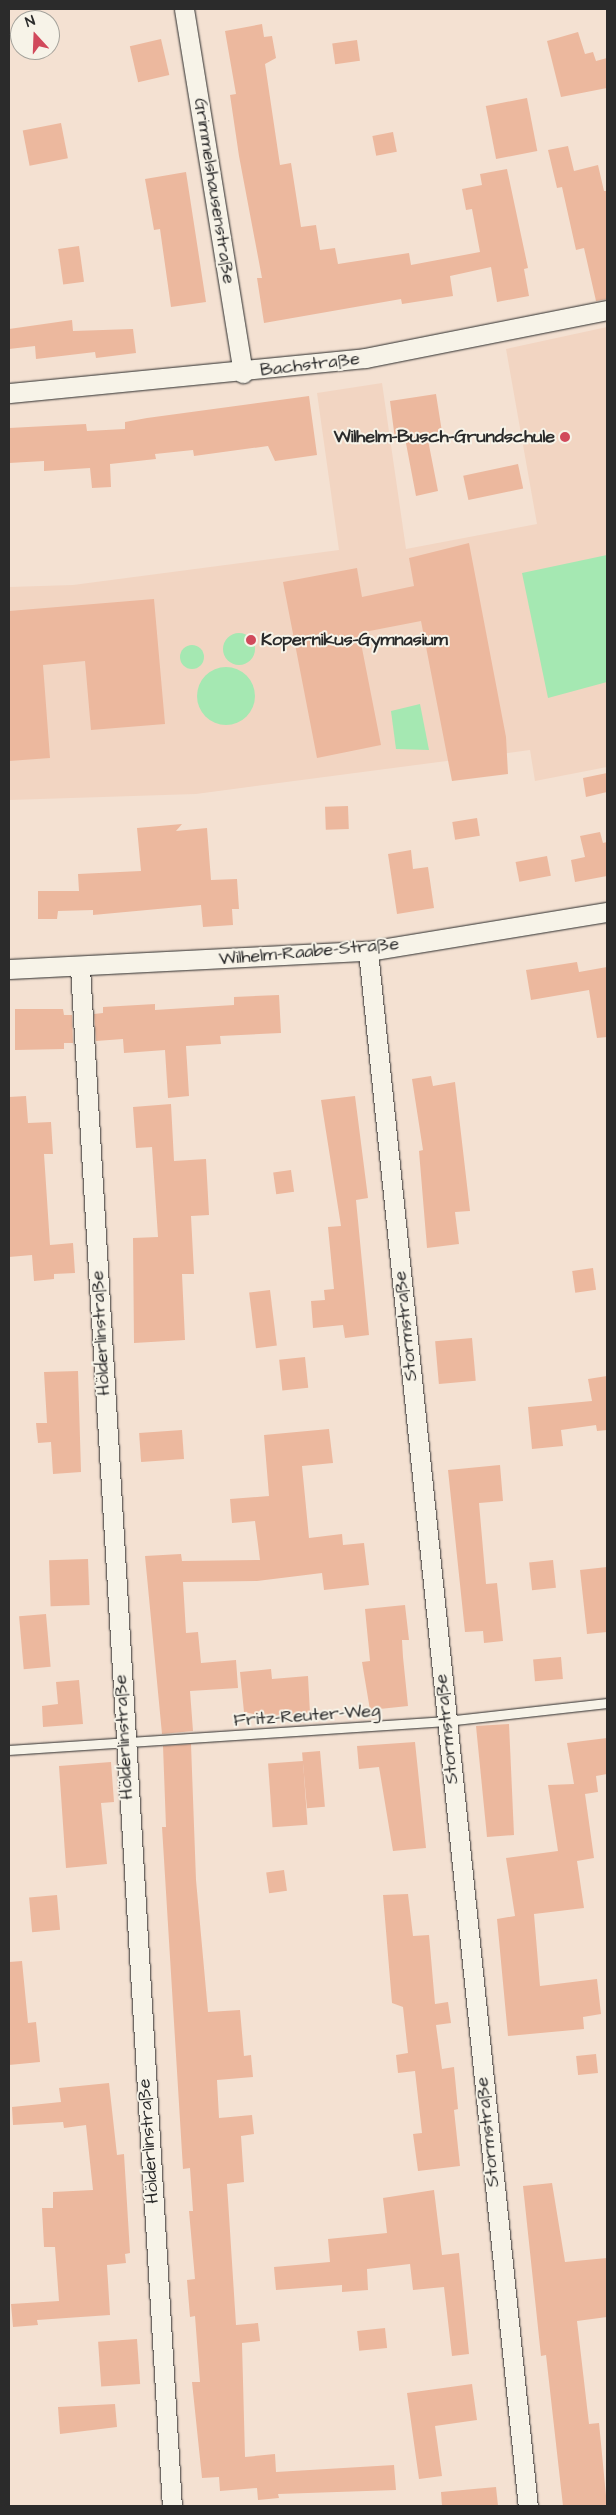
<!DOCTYPE html>
<html>
<head>
<meta charset="utf-8">
<style>
  body { margin:0 }
  #map { position:relative; width:616px; height:2515px; overflow:hidden; background:#f4e1d2; font-family:"Architects Daughter",sans-serif }
  div>[style] { position:absolute }
  [style*='--x'] { left:calc(var(--x)*1px); top:calc(var(--y)*1px); width:calc(var(--w)*1px); rotate:calc(var(--a)*1deg) }
  .built>* { inset:0; background:#f2d5c2 }
  .green>* { inset:0; background:#a5e8b2 }
  .round { border-radius:50% }
  .building>* { inset:0; background:#ecb89e; transform-origin:0 0 }
  .roads { filter:drop-shadow(0 0 1px #2b2b2b) drop-shadow(0 0 1px #2b2b2b) }
  .lane>* { height:9px; margin:-4.5px; padding:0 4.5px; transform-origin:4.5px; border-radius:4.5px; background:#f7f3e8 }
  .street>* { height:19px; margin:-9.5px; padding:0 9.5px; transform-origin:9.5px; border-radius:9.5px; background:#f7f3e8 }
  .dots>* { width:14px; height:14px; translate:-50% -50%; box-sizing:border-box; border:2px solid #f7f3e8; border-radius:50% }
  span { translate:-50% -50%; white-space:nowrap; text-align:center; line-height:1.15; -webkit-text-stroke:4px #f7f3e8; paint-order:stroke }
  .street-label { font-size:18px; color:#2b2b2b }
  .poi-label { font-size:18px; color:#2b2b2b; font-weight:700 }
  .right { translate:-100% -50%; text-align:right }
  .left { translate:0 -50%; text-align:left }
  .frame { position:absolute; inset:0; border:10px solid #2b2b2b; pointer-events:none }
  .north { position:absolute; left:10px; top:10px; width:50px; height:50px; box-sizing:border-box; background:#f7f3e8; border:1px solid #a5a39c; border-radius:50%; rotate:340deg; font-size:14px; font-weight:700; line-height:20px; text-align:center; color:#2b2b2b }
  .north::after { content:''; display:block; margin:auto; width:18px; height:22px; background:#d1495b; clip-path:polygon(50% 0,100% 100%,50% 72%,0 100%) }
</style>
</head>
<body>
<div id="map">
  <div class="built">
    <i style="clip-path:polygon(607px 327px,607px 767px,535px 781px,530px 750px,196px 794px,9px 800px,9px 587px,73px 585px,339px 550px,317px 393px,382px 383px,406px 549px,537px 524px,506px 349px)"></i>
  </div>
  <div class="green">
    <i style="clip-path:polygon(607px 555px,607px 682px,548px 698px,522px 573px)"></i>
    <i class="round" style="left:223px;top:633px;width:32px;height:32px"></i>
    <i class="round" style="left:180px;top:645px;width:24px;height:24px"></i>
    <i class="round" style="left:197px;top:667px;width:58px;height:58px"></i>
    <i style="clip-path:polygon(420px 704px,429px 750px,396px 749px,391px 711px)"></i>
  </div>
  <div class="building">
    <i style="clip-path:polygon(262px 24px,264px 37px,272px 36px,276px 58px,265px 64px,280px 165px,291px 163px,301px 227px,316px 225px,320px 250px,335px 248px,338px 264px,409px 253px,411px 265px,480px 252px,472px 209px,466px 210px,462px 189px,482px 185px,480px 174px,507px 169px,528px 268px,524px 269px,529px 296px,497px 302px,491px 267px,450px 276px,453px 296px,402px 304px,401px 299px,264px 323px,257px 278px,262px 278px,239px 156px,230px 95px,236px 94px,225px 31px)"></i>
    <i style="clip-path:polygon(578px 32px,585px 54px,593px 52px,596px 61px,607px 58px,607px 88px,561px 97px,547px 41px)"></i>
    <i style="left:161px;top:39px;width:37px;height:32px;rotate:77deg"></i>
    <i style="left:357px;top:40px;width:21px;height:25px;rotate:82deg"></i>
    <i style="left:527px;top:98px;width:54px;height:42px;rotate:79deg"></i>
    <i style="left:61px;top:123px;width:36px;height:39px;rotate:79deg"></i>
    <i style="left:393px;top:132px;width:20px;height:21px;rotate:79deg"></i>
    <i style="clip-path:polygon(568px 146px,574px 171px,598px 165px,604px 191px,607px 191px,607px 299px,596px 301px,584px 248px,576px 250px,562px 187px,557px 188px,548px 150px)"></i>
    <i style="clip-path:polygon(186px 172px,206px 302px,171px 307px,160px 229px,154px 230px,145px 179px)"></i>
    <i style="left:79px;top:246px;width:36px;height:21px;rotate:82deg"></i>
    <i style="clip-path:polygon(72px 320px,73px 331px,133px 329px,136px 353px,96px 358px,95px 352px,36px 359px,35px 346px,9px 349px,9px 329px)"></i>
    <i style="clip-path:polygon(436px 394px,442px 432px,427px 435px,438px 491px,416px 496px,405px 438px,395px 439px,390px 401px)"></i>
    <i style="clip-path:polygon(309px 396px,317px 455px,275px 461px,268px 446px,194px 456px,193px 450px,155px 454px,156px 459px,110px 464px,111px 487px,92px 488px,90px 468px,44px 471px,44px 461px,9px 463px,9px 428px,86px 424px,87px 431px,125px 429px,125px 422px,147px 418px)"></i>
    <i style="left:518px;top:464px;width:25px;height:56px;rotate:78deg"></i>
    <i style="clip-path:polygon(469px 543px,506px 737px,508px 774px,452px 781px,421px 621px,359px 633px,381px 745px,317px 758px,283px 582px,357px 568px,362px 597px,414px 586px,409px 558px)"></i>
    <i style="clip-path:polygon(154px 599px,165px 724px,91px 730px,85px 661px,43px 665px,50px 758px,9px 761px,9px 611px)"></i>
    <i style="clip-path:polygon(607px 773px,607px 792px,586px 797px,583px 778px)"></i>
    <i style="left:348px;top:806px;width:23px;height:23px;rotate:88deg"></i>
    <i style="left:477px;top:818px;width:18px;height:25px;rotate:81deg"></i>
    <i style="clip-path:polygon(182px 824px,176px 831px,207px 828px,211px 880px,237px 879px,239px 909px,232px 909px,233px 925px,203px 927px,201px 905px,93px 915px,93px 910px,58px 911px,57px 919px,38px 919px,38px 891px,79px 891px,78px 874px,141px 871px,137px 828px)"></i>
    <i style="clip-path:polygon(600px 832px,603px 843px,607px 842px,607px 876px,575px 882px,571px 860px,585px 857px,580px 836px)"></i>
    <i style="clip-path:polygon(411px 850px,413px 869px,428px 867px,434px 908px,397px 914px,388px 854px)"></i>
    <i style="left:547px;top:856px;width:20px;height:32px;rotate:79deg"></i>
    <i style="clip-path:polygon(577px 962px,579px 972px,607px 967px,607px 1037px,597px 1038px,589px 990px,531px 1000px,526px 970px)"></i>
    <i style="clip-path:polygon(279px 995px,281px 1033px,220px 1036px,221px 1044px,186px 1046px,189px 1096px,168px 1098px,165px 1050px,124px 1053px,123px 1039px,96px 1041px,94px 1014px,103px 1013px,103px 1007px,155px 1004px,155px 1010px,234px 1005px,234px 997px)"></i>
    <i style="clip-path:polygon(15px 1009px,63px 1009px,64px 1015px,72px 1015px,73px 1043px,64px 1043px,64px 1049px,15px 1050px)"></i>
    <i style="clip-path:polygon(431px 1076px,433px 1086px,455px 1082px,470px 1211px,455px 1212px,459px 1244px,427px 1248px,419px 1151px,423px 1150px,412px 1079px)"></i>
    <i style="clip-path:polygon(26px 1096px,28px 1123px,51px 1122px,53px 1154px,44px 1154px,50px 1245px,73px 1243px,75px 1273px,54px 1274px,54px 1279px,34px 1281px,32px 1255px,9px 1257px,9px 1097px)"></i>
    <i style="clip-path:polygon(355px 1096px,368px 1198px,356px 1200px,369px 1335px,345px 1338px,343px 1325px,313px 1328px,311px 1301px,325px 1300px,324px 1290px,334px 1289px,328px 1227px,341px 1226px,321px 1100px)"></i>
    <i style="clip-path:polygon(171px 1104px,174px 1161px,206px 1159px,209px 1215px,191px 1216px,194px 1274px,182px 1274px,185px 1340px,134px 1343px,133px 1238px,158px 1237px,152px 1147px,136px 1148px,133px 1107px)"></i>
    <i style="left:291px;top:1170px;width:22px;height:18px;rotate:82deg"></i>
    <i style="left:593px;top:1268px;width:22px;height:21px;rotate:82deg"></i>
    <i style="left:270px;top:1290px;width:56px;height:21px;rotate:83deg"></i>
    <i style="left:472px;top:1338px;width:43px;height:37px;rotate:85deg"></i>
    <i style="left:305px;top:1357px;width:31px;height:26px;rotate:84deg"></i>
    <i style="clip-path:polygon(78px 1371px,81px 1472px,53px 1474px,51px 1442px,38px 1443px,36px 1423px,47px 1423px,44px 1372px)"></i>
    <i style="clip-path:polygon(607px 1376px,607px 1430px,597px 1431px,596px 1425px,561px 1430px,563px 1446px,532px 1449px,528px 1407px,592px 1401px,588px 1379px)"></i>
    <i style="clip-path:polygon(329px 1429px,333px 1463px,302px 1466px,309px 1538px,342px 1534px,343px 1545px,364px 1543px,369px 1585px,324px 1590px,322px 1573px,257px 1581px,183px 1582px,186px 1633px,198px 1632px,201px 1663px,236px 1660px,238px 1688px,190px 1691px,193px 1731px,162px 1734px,145px 1556px,181px 1554px,182px 1561px,260px 1560px,255px 1521px,232px 1523px,230px 1499px,269px 1496px,264px 1435px)"></i>
    <i style="left:182px;top:1430px;width:29px;height:43px;rotate:86deg"></i>
    <i style="clip-path:polygon(500px 1465px,503px 1501px,479px 1503px,486px 1584px,497px 1583px,503px 1641px,484px 1643px,483px 1631px,465px 1632px,448px 1470px)"></i>
    <i style="left:88px;top:1559px;width:46px;height:39px;rotate:88deg"></i>
    <i style="left:553px;top:1560px;width:28px;height:24px;rotate:84deg"></i>
    <i style="clip-path:polygon(607px 1567px,607px 1632px,587px 1634px,580px 1570px)"></i>
    <i style="clip-path:polygon(405px 1605px,409px 1640px,402px 1640px,403px 1657px,408px 1706px,370px 1710px,362px 1662px,370px 1661px,365px 1609px)"></i>
    <i style="left:46px;top:1614px;width:53px;height:27px;rotate:85deg"></i>
    <i style="left:561px;top:1657px;width:22px;height:28px;rotate:85deg"></i>
    <i style="clip-path:polygon(271px 1669px,272px 1679px,308px 1676px,310px 1713px,268px 1717px,244px 1712px,240px 1672px)"></i>
    <i style="clip-path:polygon(79px 1680px,83px 1724px,43px 1727px,42px 1706px,58px 1704px,56px 1682px)"></i>
    <i style="clip-path:polygon(509px 1724px,514px 1835px,487px 1837px,476px 1726px)"></i>
    <i style="clip-path:polygon(607px 1738px,607px 1774px,596px 1776px,598px 1792px,585px 1794px,594px 1858px,577px 1861px,584px 1908px,534px 1914px,540px 1986px,597px 1979px,601px 2014px,583px 2017px,584px 2029px,508px 2036px,497px 1919px,515px 1916px,506px 1858px,558px 1851px,548px 1785px,574px 1784px,567px 1743px)"></i>
    <i style="clip-path:polygon(415px 1742px,426px 1848px,393px 1851px,379px 1767px,359px 1769px,357px 1746px)"></i>
    <i style="clip-path:polygon(191px 1744px,196px 1880px,208px 2012px,240px 2010px,244px 2056px,251px 2055px,253px 2077px,217px 2080px,219px 2118px,252px 2115px,254px 2134px,241px 2136px,244px 2182px,227px 2184px,236px 2325px,258px 2323px,260px 2341px,242px 2343px,245px 2457px,275px 2454px,276px 2472px,394px 2465px,396px 2490px,278px 2494px,279px 2498px,258px 2500px,257px 2488px,220px 2491px,219px 2477px,202px 2478px,192px 2382px,200px 2382px,195px 2316px,190px 2317px,187px 2280px,195px 2279px,189px 2211px,193px 2211px,190px 2168px,183px 2169px,162px 1827px,166px 1827px,163px 1746px)"></i>
    <i style="left:320px;top:1751px;width:56px;height:18px;rotate:85deg"></i>
    <i style="left:303px;top:1761px;width:64px;height:35px;rotate:86deg"></i>
    <i style="clip-path:polygon(111px 1762px,114px 1802px,101px 1803px,107px 1864px,66px 1868px,59px 1766px)"></i>
    <i style="left:284px;top:1870px;width:21px;height:18px;rotate:82deg"></i>
    <i style="clip-path:polygon(408px 1894px,413px 1936px,429px 1935px,435px 2004px,448px 2002px,451px 2023px,436px 2025px,442px 2069px,454px 2067px,458px 2109px,454px 2110px,460px 2166px,418px 2171px,413px 2134px,422px 2133px,415px 2071px,398px 2073px,396px 2055px,408px 2053px,403px 2007px,392px 2003px,383px 1895px)"></i>
    <i style="left:57px;top:1895px;width:35px;height:28px;rotate:85deg"></i>
    <i style="clip-path:polygon(22px 1961px,28px 2023px,36px 2022px,40px 2062px,9px 2065px,9px 1962px)"></i>
    <i style="left:596px;top:2054px;width:19px;height:20px;rotate:84deg"></i>
    <i style="clip-path:polygon(109px 2083px,117px 2155px,124px 2154px,130px 2253px,125px 2254px,126px 2263px,107px 2265px,110px 2315px,37px 2320px,38px 2325px,13px 2327px,11px 2304px,59px 2301px,55px 2247px,44px 2247px,42px 2208px,53px 2208px,53px 2192px,93px 2190px,86px 2125px,64px 2128px,63px 2122px,13px 2125px,12px 2107px,61px 2102px,59px 2088px)"></i>
    <i style="clip-path:polygon(552px 2183px,565px 2262px,607px 2258px,607px 2317px,577px 2321px,589px 2424px,599px 2423px,607px 2506px,563px 2506px,546px 2355px,541px 2356px,523px 2186px)"></i>
    <i style="clip-path:polygon(434px 2190px,442px 2255px,459px 2253px,469px 2354px,452px 2356px,444px 2287px,413px 2290px,410px 2264px,367px 2269px,368px 2290px,342px 2292px,342px 2285px,276px 2290px,274px 2267px,330px 2262px,328px 2239px,387px 2233px,383px 2198px)"></i>
    <i style="left:385px;top:2328px;width:20px;height:28px;rotate:84deg"></i>
    <i style="left:137px;top:2339px;width:45px;height:39px;rotate:86deg"></i>
    <i style="clip-path:polygon(472px 2384px,477px 2420px,435px 2426px,442px 2476px,419px 2479px,407px 2393px)"></i>
    <i style="clip-path:polygon(115px 2404px,117px 2427px,60px 2434px,58px 2407px)"></i>
    <i style="clip-path:polygon(496px 2487px,498px 2506px,442px 2506px,441px 2492px)"></i>
  </div>
  <div class="roads">
    <div class="lane">
      <i style="--x:9;--y:1750;--w:438;--a:-3.8"></i>
      <i style="--x:446;--y:1721;--w:162;--a:-6.4"></i>
    </div>
    <div class="street">
      <i style="--x:184;--y:9;--w:369;--a:80.8"></i>
      <i style="--x:9;--y:393;--w:358;--a:-5.6"></i>
      <i style="--x:365;--y:358;--w:247;--a:-11.2"></i>
      <i style="--x:368;--y:951;--w:1563;--a:84.13"></i>
      <i style="--x:80;--y:968;--w:1541;--a:86.58"></i>
      <i style="--x:9;--y:969;--w:359;--a:-2.9"></i>
      <i style="--x:368;--y:951;--w:242;--a:-9.3"></i>
    </div>
  </div>
  <div class="dots">
    <i style="left:565px;top:437px;background:#d1495b"></i>
    <i style="left:251px;top:640px;background:#d1495b"></i>
  </div>
  <div class="street-label">
    <span style="left:214px;top:191px;rotate:81deg">Grimmelshausenstraße</span>
    <span style="left:310px;top:365px;rotate:-7deg">Bachstraße</span>
    <span style="left:309px;top:952px;rotate:-5deg">Wilhelm-Raabe-Straße</span>
    <span style="left:406px;top:1326px;rotate:-96deg">Stormstraße</span>
    <span style="left:101px;top:1333px;rotate:-93deg">Hölderlinstraße</span>
    <span style="left:307px;top:1716px;rotate:-4deg">Fritz-Reuter-Weg</span>
    <span style="left:447px;top:1729px;rotate:-96deg">Stormstraße</span>
    <span style="left:124px;top:1737px;rotate:-93deg">Hölderlinstraße</span>
    <span style="left:488px;top:2132px;rotate:-96deg">Stormstraße</span>
    <span style="left:149px;top:2141px;rotate:-94deg">Hölderlinstraße</span>
  </div>
  <div class="poi-label">
    <span class="right" style="left:555px;top:437px">Wilhelm-Busch-Grundschule</span>
    <span class="left" style="left:261px;top:640px">Kopernikus-Gymnasium</span>
  </div>
  <div class="frame"></div>
  <div class="north">N</div>
</div>
</body>
</html>
